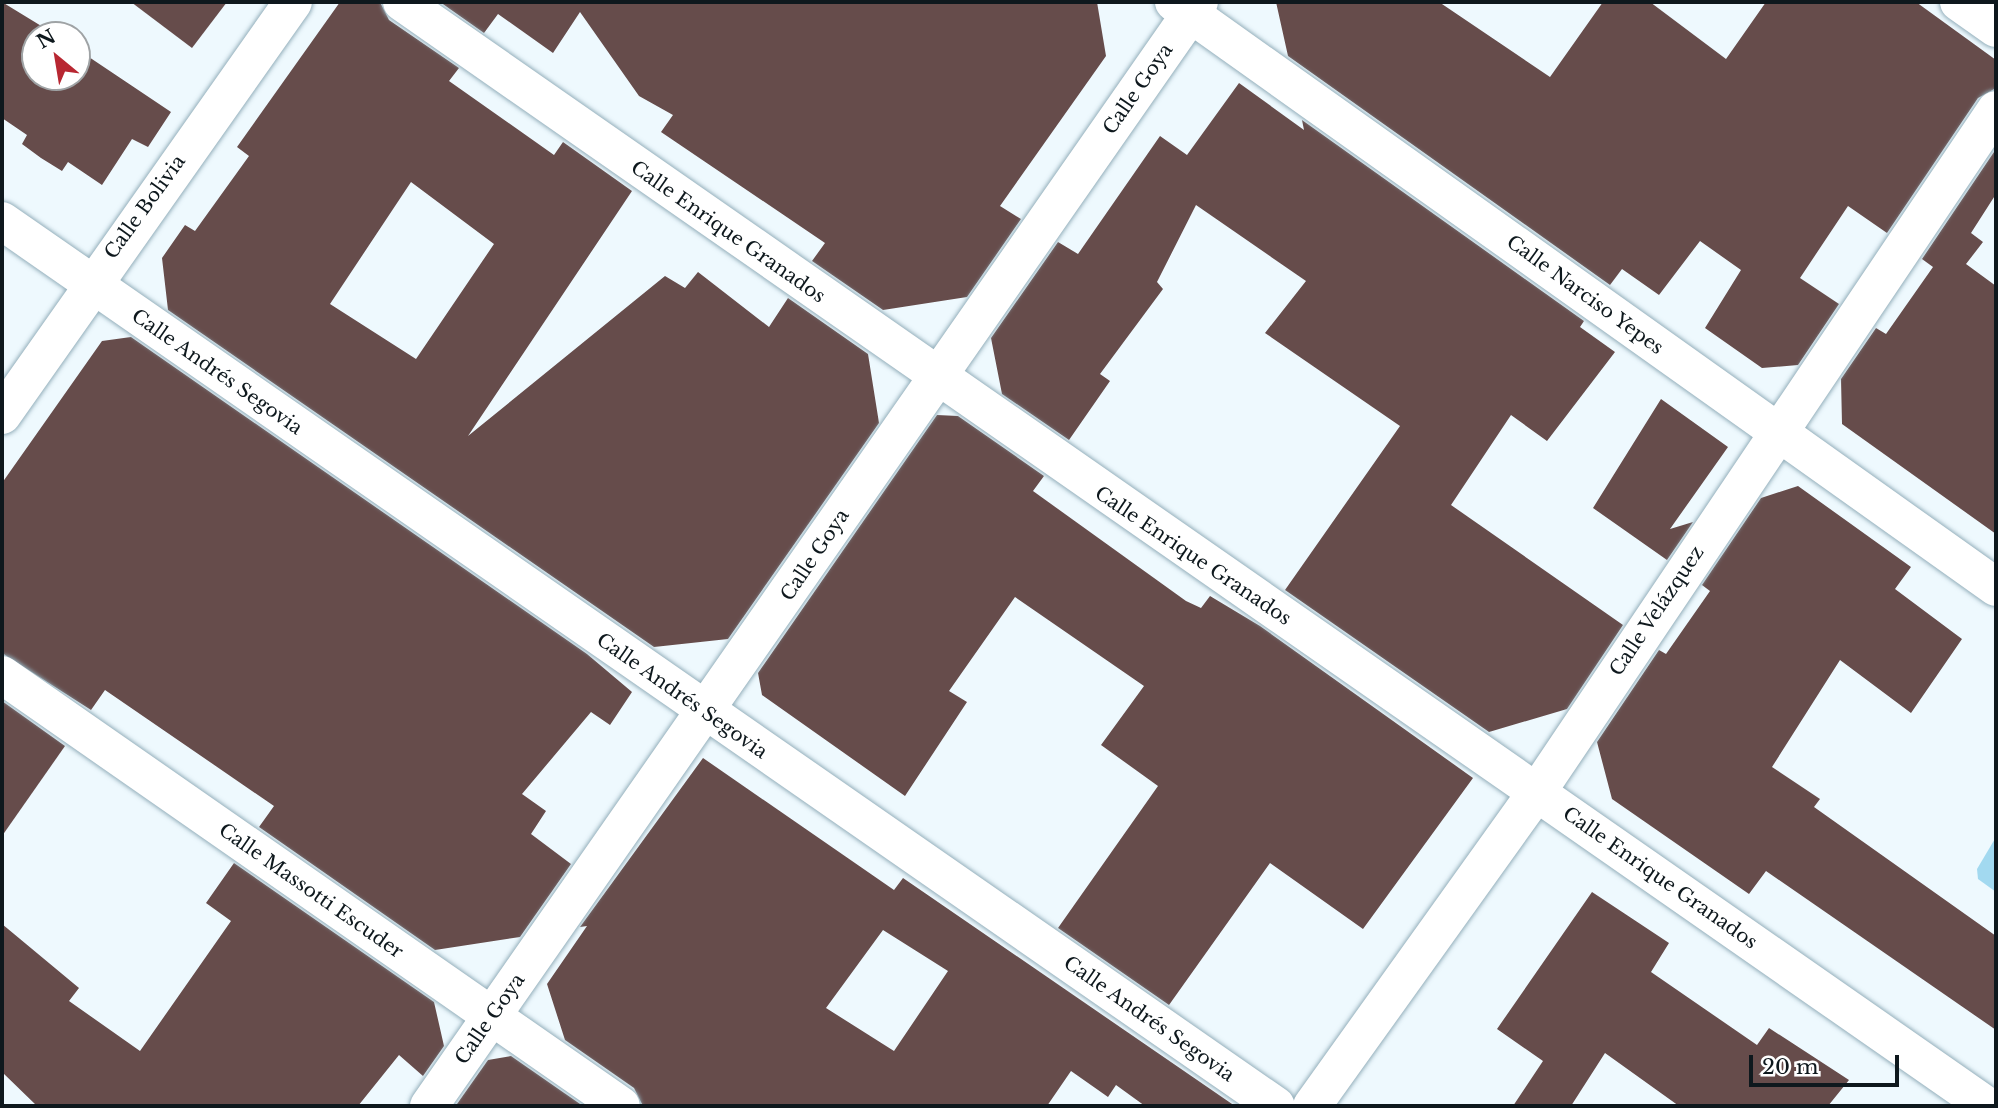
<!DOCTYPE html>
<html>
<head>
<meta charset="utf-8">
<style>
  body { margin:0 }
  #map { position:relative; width:1998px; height:1108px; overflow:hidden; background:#eef9fe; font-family:"Libre Baskerville",serif }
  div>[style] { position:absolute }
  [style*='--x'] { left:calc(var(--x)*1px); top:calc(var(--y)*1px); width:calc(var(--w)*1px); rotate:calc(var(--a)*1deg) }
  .water>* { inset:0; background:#a2d9f0 }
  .building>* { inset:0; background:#664c4b }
  .roads { filter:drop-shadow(0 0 2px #94afbb) drop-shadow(0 0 2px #94afbb) }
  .minor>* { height:38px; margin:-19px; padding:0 19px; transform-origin:19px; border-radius:19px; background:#fff }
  span { translate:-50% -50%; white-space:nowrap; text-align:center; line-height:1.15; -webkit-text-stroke:7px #fff; paint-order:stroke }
  .street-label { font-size:19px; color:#0e181d }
  .frame { position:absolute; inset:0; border:4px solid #0e181d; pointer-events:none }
  .north { position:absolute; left:21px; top:21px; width:70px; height:70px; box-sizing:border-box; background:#fff; border:2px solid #9fa3a5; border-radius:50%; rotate:330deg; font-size:19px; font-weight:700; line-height:28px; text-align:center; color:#0e181d }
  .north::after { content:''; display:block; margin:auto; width:24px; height:32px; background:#b82732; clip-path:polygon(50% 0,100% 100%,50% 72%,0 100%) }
  .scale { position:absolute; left:1749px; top:1055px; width:150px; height:32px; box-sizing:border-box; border:4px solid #0e181d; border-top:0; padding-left:9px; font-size:21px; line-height:24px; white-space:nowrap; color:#0e181d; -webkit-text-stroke:5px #fff; paint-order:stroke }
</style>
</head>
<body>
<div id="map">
  <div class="water">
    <i style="clip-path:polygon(1996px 837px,1996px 892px,1978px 879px,1977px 869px)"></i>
  </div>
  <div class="building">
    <i style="clip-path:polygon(2px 2px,56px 35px,35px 35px,35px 77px,77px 77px,77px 49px,171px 112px,148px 147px,132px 139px,102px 185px,68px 162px,62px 171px,41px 158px,22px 144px,27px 135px,2px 118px)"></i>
    <i style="clip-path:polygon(131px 2px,227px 2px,192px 48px)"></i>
    <i style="clip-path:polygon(evenodd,340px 2px,380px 2px,389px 20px,459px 68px,449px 81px,554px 155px,563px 142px,632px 191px,468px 436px,665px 276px,685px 288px,698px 272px,769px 327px,788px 298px,868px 354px,879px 423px,728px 639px,654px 647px,168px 310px,162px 258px,185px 225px,195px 231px,249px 156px,237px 147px,340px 2px,411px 182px,494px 244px,416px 359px,330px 304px,411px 182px)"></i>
    <i style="clip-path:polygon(440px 2px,1097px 2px,1106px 56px,1000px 206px,1021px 219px,967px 297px,883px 310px,812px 261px,825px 243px,661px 132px,673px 115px,639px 96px,580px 12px,553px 53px,498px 14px,484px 33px)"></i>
    <i style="clip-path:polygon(1276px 2px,1439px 2px,1550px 77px,1603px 2px,1650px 2px,1726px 59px,1766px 2px,1916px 2px,1996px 60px,1996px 88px,1978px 98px,1887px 233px,1848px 206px,1800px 278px,1839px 304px,1798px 365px,1762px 368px,1705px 328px,1741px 270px,1700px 241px,1659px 295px,1622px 269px,1610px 285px,1288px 56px)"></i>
    <i style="clip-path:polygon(1239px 83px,1304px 130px,1302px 120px,1584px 321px,1580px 327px,1615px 352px,1547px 441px,1511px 415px,1451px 505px,1623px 625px,1567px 709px,1489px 732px,1285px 590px,1400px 426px,1265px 333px,1306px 281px,1196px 205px,1157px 282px,1163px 289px,1100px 374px,1110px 381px,1069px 440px,1002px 394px,991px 338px,1058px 242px,1078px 254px,1160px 136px,1187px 155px)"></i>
    <i style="clip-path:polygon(1996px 149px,1996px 194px,1971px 233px,1983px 242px,1966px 264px,1996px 286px,1996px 534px,1842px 424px,1841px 379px,1876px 328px,1886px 334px,1933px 267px,1922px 259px)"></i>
    <i style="clip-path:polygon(131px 337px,587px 654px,632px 692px,610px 725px,591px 712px,522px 794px,546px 811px,531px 834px,571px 864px,520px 937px,435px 950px,259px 827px,274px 806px,105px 690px,91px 710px,2px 653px,2px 483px,102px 341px)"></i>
    <i style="clip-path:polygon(1661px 399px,1728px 447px,1670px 529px,1693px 522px,1667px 560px,1593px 508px)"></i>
    <i style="clip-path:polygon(937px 415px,958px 416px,1044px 476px,1033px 491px,1186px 601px,1201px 608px,1210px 596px,1260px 626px,1473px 778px,1363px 929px,1270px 863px,1169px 1005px,1058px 928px,1158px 786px,1101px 745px,1144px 686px,1015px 597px,949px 691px,967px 702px,905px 796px,762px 695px,758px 673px)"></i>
    <i style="clip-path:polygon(1798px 486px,1911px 567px,1895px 589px,1962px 639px,1911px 713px,1840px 660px,1772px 767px,1820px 799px,1814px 807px,1996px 936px,1996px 1030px,1766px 871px,1749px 894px,1612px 799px,1597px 742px,1659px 650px,1666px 654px,1710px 591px,1702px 585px,1761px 498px)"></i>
    <i style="clip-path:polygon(2px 701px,65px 746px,2px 836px)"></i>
    <i style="clip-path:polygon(evenodd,703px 758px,894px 890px,903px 878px,1235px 1106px,1145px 1106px,1116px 1085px,1108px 1097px,1071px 1071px,1047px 1106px,643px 1106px,634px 1088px,565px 1040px,547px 984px,587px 926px,580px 927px,703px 758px,883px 930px,948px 971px,894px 1051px,826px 1008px,883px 930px)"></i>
    <i style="clip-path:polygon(234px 863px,434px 1002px,444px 1046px,423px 1076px,399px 1055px,358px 1106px,37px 1106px,2px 1072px,2px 924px,79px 988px,69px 1001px,140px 1051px,231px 921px,206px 903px)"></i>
    <i style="clip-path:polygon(1592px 892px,1669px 943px,1651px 972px,1757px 1045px,1769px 1028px,1849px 1080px,1828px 1106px,1679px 1106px,1605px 1053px,1571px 1106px,1513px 1106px,1543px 1061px,1497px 1029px)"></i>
    <i style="clip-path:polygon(511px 1056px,583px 1106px,457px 1104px,488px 1060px)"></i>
  </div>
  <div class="roads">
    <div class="minor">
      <i style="--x:402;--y:2;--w:1932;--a:34.86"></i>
      <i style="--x:1174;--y:2;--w:1009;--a:35.44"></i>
      <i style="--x:1959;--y:2;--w:45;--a:35.1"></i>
      <i style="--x:2;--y:221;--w:1551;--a:34.79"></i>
      <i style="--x:2;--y:415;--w:505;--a:-54.83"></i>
      <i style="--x:2;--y:675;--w:754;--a:34.85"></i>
      <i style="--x:429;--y:1106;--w:1346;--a:-55.11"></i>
      <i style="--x:1312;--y:1106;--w:386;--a:-54.4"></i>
      <i style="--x:1537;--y:792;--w:822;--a:-56.06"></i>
    </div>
  </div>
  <div class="street-label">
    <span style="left:1138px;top:89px;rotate:-55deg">Calle Goya</span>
    <span style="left:145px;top:207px;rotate:-54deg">Calle Bolivia</span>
    <span style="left:728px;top:232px;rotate:35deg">Calle Enrique Granados</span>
    <span style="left:1585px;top:295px;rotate:36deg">Calle Narciso Yepes</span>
    <span style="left:217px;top:372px;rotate:35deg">Calle Andrés Segovia</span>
    <span style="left:815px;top:555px;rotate:-56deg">Calle Goya</span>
    <span style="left:1193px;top:556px;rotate:34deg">Calle Enrique Granados</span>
    <span style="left:1657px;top:611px;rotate:-56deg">Calle Velázquez</span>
    <span style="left:682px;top:696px;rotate:35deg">Calle Andrés Segovia</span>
    <span style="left:1660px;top:878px;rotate:35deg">Calle Enrique Granados</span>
    <span style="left:311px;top:891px;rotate:35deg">Calle Massotti Escuder</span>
    <span style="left:490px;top:1019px;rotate:-55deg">Calle Goya</span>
    <span style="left:1149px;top:1019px;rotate:35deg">Calle Andrés Segovia</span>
  </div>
  <div class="frame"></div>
  <div class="north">N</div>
  <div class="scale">20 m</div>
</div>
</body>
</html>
